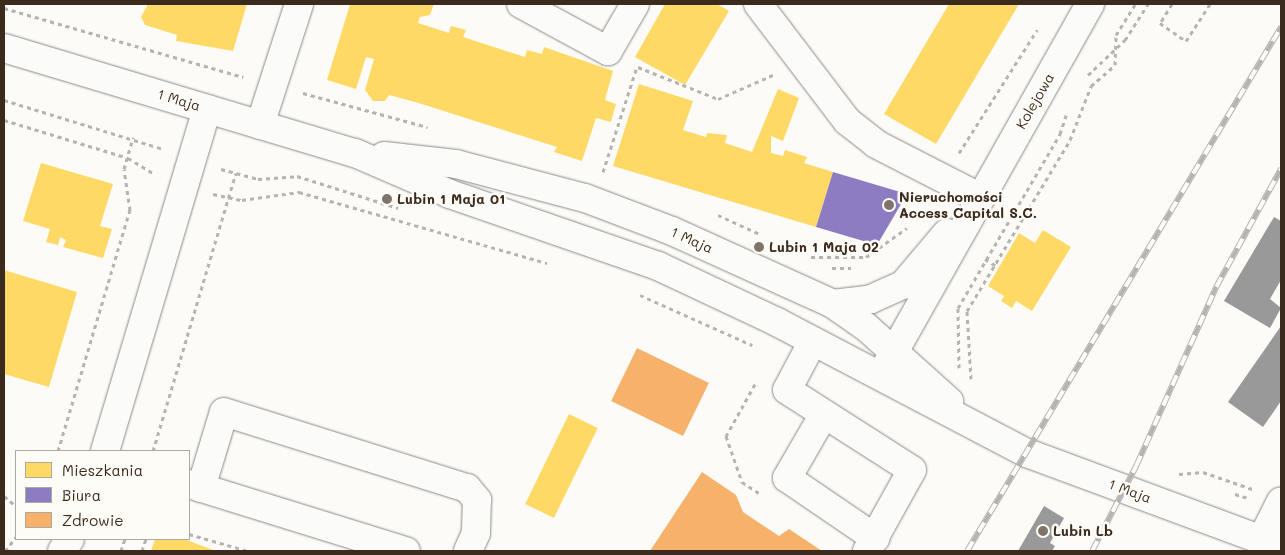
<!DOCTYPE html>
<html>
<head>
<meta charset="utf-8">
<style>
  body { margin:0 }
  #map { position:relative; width:1285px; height:555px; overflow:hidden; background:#fcfbf8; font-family:Mali,sans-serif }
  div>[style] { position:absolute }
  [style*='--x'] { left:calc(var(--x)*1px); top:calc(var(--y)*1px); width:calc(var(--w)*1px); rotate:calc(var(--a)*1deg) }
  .homes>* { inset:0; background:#ffd966; transform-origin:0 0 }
  .offices>* { inset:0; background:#8e7cc3 }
  .health>* { inset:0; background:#f6b26b; transform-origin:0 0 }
  .industry>* { inset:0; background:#999 }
  .path>* { height:3px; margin-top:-1.5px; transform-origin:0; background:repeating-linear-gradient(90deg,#b6b4b1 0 4px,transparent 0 8px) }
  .roads { filter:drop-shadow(0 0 1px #8d8985) drop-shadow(0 0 1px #8d8985) }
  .minor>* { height:28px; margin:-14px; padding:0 14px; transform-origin:14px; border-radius:14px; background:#fbfbf9 }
  .rail>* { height:5.5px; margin-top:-2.75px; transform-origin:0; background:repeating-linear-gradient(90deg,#fdfcf7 0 11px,#b6b4b1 0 22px); box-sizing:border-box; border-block:1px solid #b6b4b1 }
  .dots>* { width:14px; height:14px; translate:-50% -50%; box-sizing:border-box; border:2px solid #fdfcf7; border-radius:50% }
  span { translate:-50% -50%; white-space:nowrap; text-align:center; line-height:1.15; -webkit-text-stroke:5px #fdfcf7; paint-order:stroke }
  .street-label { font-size:14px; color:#3b2a1e }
  .poi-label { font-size:14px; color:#3b2a1e; font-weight:700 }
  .left { translate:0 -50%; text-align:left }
  .frame { position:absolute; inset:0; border:5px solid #3b2a1e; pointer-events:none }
  .legend { position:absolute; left:15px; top:450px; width:175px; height:90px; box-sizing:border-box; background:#fdfcf7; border:1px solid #afa8a0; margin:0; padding:6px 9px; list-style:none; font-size:15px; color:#3b2a1e }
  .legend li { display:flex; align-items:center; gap:10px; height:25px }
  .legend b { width:25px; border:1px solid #afa8a0 }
</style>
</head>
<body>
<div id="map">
  <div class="homes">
    <i style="clip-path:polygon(148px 4px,247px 4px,233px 51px,176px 41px,177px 35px,145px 25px,141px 17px)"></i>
    <i style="clip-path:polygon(350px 4px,434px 4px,430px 15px,420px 17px,418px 23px,449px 33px,451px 26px,466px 30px,463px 37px,525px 57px,527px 50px,542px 54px,544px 47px,613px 71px,605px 100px,616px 104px,611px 122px,596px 118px,582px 161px,554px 152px,557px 147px,415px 102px,389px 95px,385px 101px,373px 101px,365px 90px,374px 59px,366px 57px,356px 89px,327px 80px)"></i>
    <i style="clip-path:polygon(665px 4px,717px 4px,729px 11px,685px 85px,635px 57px)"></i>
    <i style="clip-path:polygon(949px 4px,1019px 4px,936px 144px,884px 114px)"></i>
    <i style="clip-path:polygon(639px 84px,693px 101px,683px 130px,706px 137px,707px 133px,727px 135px,725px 143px,752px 152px,778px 89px,799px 98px,783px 141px,771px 136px,771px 153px,783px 156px,785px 150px,807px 157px,804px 163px,833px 172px,816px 227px,613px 166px)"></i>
    <i style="clip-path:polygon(41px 163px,113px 184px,100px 226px,112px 229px,103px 258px,63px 247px,66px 240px,60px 237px,58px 245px,46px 242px,50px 229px,23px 221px)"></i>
    <i style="clip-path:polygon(1043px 230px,1071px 247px,1032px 311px,1016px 301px,1012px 308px,1001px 301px,1004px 296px,988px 286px,1019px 233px,1035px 243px)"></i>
    <i style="clip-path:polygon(4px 270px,77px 292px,49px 387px,4px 374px)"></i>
    <i style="left:569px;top:414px;width:32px;height:100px;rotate:26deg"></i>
    <i style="clip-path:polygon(155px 539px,184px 539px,216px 551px,151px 551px)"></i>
  </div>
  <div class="offices">
    <i style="clip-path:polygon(833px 172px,907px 194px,877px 245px,816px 227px)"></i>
  </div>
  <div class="health">
    <i style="left:637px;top:348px;width:80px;height:59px;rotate:26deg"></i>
    <i style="clip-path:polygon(702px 472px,736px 495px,743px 512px,779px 536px,789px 529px,822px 551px,650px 551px)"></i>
  </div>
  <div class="industry">
    <i style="clip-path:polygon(1274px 217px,1281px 221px,1281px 280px,1270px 299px,1281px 308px,1270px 328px,1224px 301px)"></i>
    <i style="clip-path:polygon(1281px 326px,1281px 401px,1263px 427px,1228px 402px)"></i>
    <i style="clip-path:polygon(1044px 506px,1064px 518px,1050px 543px,1055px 546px,1052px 551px,1018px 551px)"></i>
  </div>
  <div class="path">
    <i style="--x:1172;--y:4;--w:22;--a:122"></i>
    <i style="--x:1160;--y:23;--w:32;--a:35"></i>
    <i style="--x:1186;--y:41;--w:44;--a:-57"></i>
    <i style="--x:4;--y:8;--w:249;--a:16.1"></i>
    <i style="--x:638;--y:67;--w:86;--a:21.8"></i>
    <i style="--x:718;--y:99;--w:60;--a:-23.6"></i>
    <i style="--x:1088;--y:75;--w:51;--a:-43.4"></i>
    <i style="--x:1125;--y:40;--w:43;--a:-57.4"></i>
    <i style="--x:303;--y:93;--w:129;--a:15.3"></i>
    <i style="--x:4;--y:100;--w:166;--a:17.1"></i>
    <i style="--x:4;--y:120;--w:130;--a:17"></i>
    <i style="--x:128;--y:158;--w:31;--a:31"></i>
    <i style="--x:959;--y:153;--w:146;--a:-57.6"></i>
    <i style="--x:221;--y:169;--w:38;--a:15"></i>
    <i style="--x:258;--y:179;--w:39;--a:-4"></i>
    <i style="--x:297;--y:176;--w:106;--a:17.6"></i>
    <i style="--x:603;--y:172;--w:110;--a:-72.1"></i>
    <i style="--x:213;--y:194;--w:30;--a:12"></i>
    <i style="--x:242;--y:200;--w:58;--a:-8"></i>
    <i style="--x:299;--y:192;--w:258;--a:16"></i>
    <i style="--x:718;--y:215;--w:48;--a:24.4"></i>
    <i style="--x:811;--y:257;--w:55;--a:0"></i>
    <i style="--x:866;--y:257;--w:50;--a:-35.3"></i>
    <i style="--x:985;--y:259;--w:12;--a:31"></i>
    <i style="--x:832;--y:268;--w:19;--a:0"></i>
    <i style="--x:640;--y:295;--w:123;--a:24.1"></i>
    <i style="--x:959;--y:368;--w:60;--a:-91"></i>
    <i style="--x:958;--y:308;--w:202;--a:-59.6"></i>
    <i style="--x:1060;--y:134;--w:20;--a:-72"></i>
    <i style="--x:971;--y:379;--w:68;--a:-93.4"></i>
    <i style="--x:967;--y:311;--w:200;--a:-58.9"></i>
    <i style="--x:1070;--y:140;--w:58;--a:-68.7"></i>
    <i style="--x:1091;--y:86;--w:32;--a:-41"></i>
    <i style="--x:1115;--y:65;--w:30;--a:-88"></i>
    <i style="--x:1116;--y:35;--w:36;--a:-58"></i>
    <i style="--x:755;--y:384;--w:60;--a:119.1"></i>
    <i style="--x:726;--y:436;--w:49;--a:70.8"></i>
    <i style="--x:742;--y:482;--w:20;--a:33"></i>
    <i style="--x:58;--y:451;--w:252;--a:-73.4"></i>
    <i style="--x:130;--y:210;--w:41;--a:-98.3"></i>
    <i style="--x:124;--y:169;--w:33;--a:-74"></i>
    <i style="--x:153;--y:451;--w:290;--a:-73.4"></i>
    <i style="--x:1179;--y:474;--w:24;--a:-5"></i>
    <i style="--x:1203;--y:472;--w:52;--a:19.1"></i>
    <i style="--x:1235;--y:494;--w:14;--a:17"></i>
    <i style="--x:4;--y:496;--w:16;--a:40"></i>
    <i style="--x:189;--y:534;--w:61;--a:16.1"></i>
    <i style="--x:5;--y:551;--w:18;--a:-52"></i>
    <i style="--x:121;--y:551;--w:13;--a:-72"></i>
    <i style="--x:142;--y:551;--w:13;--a:-72"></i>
  </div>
  <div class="roads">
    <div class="minor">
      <i style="--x:521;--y:4;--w:99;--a:28.4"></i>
      <i style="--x:608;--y:51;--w:54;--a:-60.1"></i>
      <i style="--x:758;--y:4;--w:147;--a:52.7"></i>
      <i style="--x:847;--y:121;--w:37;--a:38"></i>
      <i style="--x:876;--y:144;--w:116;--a:27.2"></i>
      <i style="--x:4;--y:48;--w:366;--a:16.7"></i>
      <i style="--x:355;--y:153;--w:103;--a:23.3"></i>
      <i style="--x:450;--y:194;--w:220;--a:19.1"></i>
      <i style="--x:658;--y:266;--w:132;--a:25.2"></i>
      <i style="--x:777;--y:322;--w:282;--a:27.7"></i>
      <i style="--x:1027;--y:453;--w:271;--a:20.3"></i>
      <i style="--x:260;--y:125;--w:127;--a:-72.1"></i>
      <i style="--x:384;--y:156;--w:72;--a:6.3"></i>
      <i style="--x:456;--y:164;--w:133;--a:14.8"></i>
      <i style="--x:585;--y:198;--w:93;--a:20.8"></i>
      <i style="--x:672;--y:231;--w:177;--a:24.4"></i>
      <i style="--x:833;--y:304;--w:39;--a:35"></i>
      <i style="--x:865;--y:326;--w:113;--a:41.8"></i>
      <i style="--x:833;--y:304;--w:38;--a:-7"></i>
      <i style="--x:871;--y:299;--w:35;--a:-24"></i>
      <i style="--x:903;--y:285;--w:68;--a:-49.8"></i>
      <i style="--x:813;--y:341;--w:55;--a:118"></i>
      <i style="--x:787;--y:390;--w:148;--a:32.6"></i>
      <i style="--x:912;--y:470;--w:93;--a:119.1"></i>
      <i style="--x:885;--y:368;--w:418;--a:-60.6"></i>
      <i style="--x:824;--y:414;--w:74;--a:120"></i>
      <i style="--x:787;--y:478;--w:107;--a:34.3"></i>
      <i style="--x:105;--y:451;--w:357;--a:-73.4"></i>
      <i style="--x:189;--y:484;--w:227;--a:17.2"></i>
      <i style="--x:201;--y:488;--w:79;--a:-73.2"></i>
      <i style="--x:224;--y:412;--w:255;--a:17.4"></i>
      <i style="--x:467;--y:488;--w:16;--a:50"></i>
      <i style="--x:477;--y:500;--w:33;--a:92"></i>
      <i style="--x:476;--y:533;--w:20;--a:114"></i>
      <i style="--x:1262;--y:539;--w:42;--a:-63.4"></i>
      <i style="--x:62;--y:551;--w:14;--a:-56"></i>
    </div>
  </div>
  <div class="rail">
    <i style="--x:967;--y:551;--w:611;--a:-59.07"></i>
    <i style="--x:1092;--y:551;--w:96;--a:-62.6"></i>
    <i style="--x:1136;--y:466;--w:196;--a:-65.9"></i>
    <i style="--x:1216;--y:287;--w:135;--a:-61.2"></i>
  </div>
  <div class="dots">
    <i style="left:387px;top:199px;background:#7f736a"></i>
    <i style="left:889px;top:205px;background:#7f736a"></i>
    <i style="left:759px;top:247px;background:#7f736a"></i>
    <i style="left:1043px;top:531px;background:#7f736a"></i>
  </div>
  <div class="street-label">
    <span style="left:179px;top:100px;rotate:17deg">1 Maja</span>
    <span style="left:1035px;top:101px;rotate:-60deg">Kolejowa</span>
    <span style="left:692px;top:240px;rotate:24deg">1 Maja</span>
    <span style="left:1130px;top:491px;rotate:20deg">1 Maja</span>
  </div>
  <div class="poi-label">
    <span class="left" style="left:899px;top:205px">Nieruchomości<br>Access Capital S.C.</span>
    <span class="left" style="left:397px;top:199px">Lubin 1 Maja 01</span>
    <span class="left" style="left:769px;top:247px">Lubin 1 Maja 02</span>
    <span class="left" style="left:1053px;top:531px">Lubin Lb</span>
  </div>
  <div class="frame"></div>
  <ul class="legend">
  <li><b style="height:14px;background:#ffd966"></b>Mieszkania</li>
  <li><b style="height:14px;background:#8e7cc3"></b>Biura</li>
  <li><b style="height:14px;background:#f6b26b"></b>Zdrowie</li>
  </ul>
</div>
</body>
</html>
